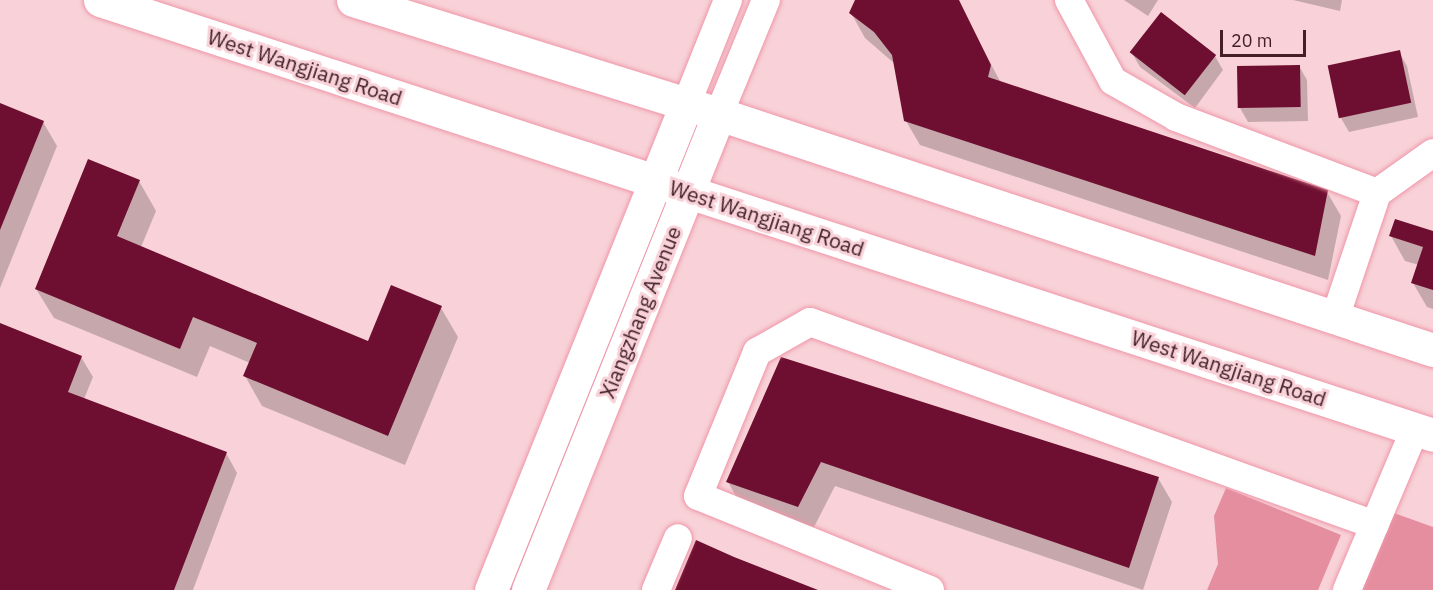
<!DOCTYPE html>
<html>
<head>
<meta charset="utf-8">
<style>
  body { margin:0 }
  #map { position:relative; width:1433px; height:590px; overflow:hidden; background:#f8d2d8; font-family:"IBM Plex Sans",sans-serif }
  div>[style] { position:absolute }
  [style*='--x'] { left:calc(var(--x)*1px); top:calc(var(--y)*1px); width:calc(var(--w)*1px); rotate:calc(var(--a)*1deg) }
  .green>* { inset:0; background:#e48e9f }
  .shadow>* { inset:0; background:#0003 }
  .building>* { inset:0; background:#6e0e30; transform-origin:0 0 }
  .roads { filter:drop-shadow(0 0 2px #ef96a8) drop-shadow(0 0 2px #ef96a8) }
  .minor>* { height:28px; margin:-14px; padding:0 14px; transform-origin:14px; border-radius:14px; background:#fff }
  .major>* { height:33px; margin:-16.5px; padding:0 16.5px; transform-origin:16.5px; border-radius:16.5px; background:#fff }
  span { translate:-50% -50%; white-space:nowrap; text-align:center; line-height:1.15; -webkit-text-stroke:6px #f8d2d8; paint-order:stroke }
  .street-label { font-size:21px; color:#432028 }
  .scale { position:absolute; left:1220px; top:30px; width:86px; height:27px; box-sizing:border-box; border:3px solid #432028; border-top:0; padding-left:8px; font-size:18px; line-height:21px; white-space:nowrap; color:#432028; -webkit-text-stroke:4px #f8d2d8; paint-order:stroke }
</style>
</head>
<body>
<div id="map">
  <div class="green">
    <i style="clip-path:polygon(1226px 488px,1341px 535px,1318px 590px,1207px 590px,1218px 564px,1214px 516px)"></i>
    <i style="clip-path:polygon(1394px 513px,1433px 527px,1433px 590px,1362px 590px)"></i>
  </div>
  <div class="shadow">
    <i style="clip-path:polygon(856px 0,957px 0,1001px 83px,1327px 192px,1341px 216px,1328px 280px,920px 145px,906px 121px,895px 64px,865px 38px,851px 13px)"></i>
    <i style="clip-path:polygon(1124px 0,1158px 0,1148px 16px)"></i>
    <i style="clip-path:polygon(1293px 0,1342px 0,1340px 11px)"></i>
    <i style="clip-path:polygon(1399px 52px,1407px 66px,1418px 117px,1349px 132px,1341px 118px)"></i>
    <i style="clip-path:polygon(1132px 53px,1215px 56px,1223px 70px,1195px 108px,1140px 67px)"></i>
    <i style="clip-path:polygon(1299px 66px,1307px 80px,1308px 121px,1248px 122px,1240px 108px)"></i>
    <i style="clip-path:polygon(0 104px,43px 122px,57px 146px,0 288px)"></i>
    <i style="clip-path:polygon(139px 181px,156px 211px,141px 247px,369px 343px,441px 308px,458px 337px,405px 465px,262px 406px,245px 376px,250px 363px,210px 346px,197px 377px,54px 318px,36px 289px)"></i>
    <i style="clip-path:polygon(1433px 232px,1433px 309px,1427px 307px,1413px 283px,1419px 265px,1405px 261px,1391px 236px)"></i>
    <i style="clip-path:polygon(0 324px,81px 357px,93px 377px,84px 399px,226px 453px,237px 473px,193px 590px,0 590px)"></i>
    <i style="clip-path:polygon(782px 359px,1158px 478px,1172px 502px,1143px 590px,835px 486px,812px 531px,742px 507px,728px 482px)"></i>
  </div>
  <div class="building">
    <i style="clip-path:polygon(855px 0,959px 0,991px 65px,988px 77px,1328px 190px,1315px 256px,904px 121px,892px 55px,874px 32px,849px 13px)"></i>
    <i style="left:1161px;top:12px;width:70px;height:51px;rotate:38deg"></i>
    <i style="left:1400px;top:50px;width:54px;height:74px;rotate:78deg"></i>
    <i style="left:1300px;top:65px;width:42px;height:63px;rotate:89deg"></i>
    <i style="clip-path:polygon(0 103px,44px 121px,0 230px)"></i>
    <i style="clip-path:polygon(88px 159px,140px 180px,117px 236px,274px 302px,368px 341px,391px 285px,442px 306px,388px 436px,243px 376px,257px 343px,193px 317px,180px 349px,35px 289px)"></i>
    <i style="clip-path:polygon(1395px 219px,1433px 231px,1433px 290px,1411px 283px,1423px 247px,1389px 236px)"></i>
    <i style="clip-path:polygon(0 323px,82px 356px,68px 392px,227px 452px,174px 590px,0 590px)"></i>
    <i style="clip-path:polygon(781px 357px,1159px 477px,1129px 568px,821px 462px,798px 507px,726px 482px)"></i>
    <i style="clip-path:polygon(696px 540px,734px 557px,818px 590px,675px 590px)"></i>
  </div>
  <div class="roads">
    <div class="minor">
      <i style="--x:1069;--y:0;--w:92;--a:61.5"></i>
      <i style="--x:1113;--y:81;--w:73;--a:29.7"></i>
      <i style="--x:1176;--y:117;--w:215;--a:20.7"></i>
      <i style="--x:686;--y:105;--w:113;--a:-68.2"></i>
      <i style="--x:719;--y:114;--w:123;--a:-67.6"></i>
      <i style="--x:1335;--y:318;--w:132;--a:-71.4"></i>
      <i style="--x:1377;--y:193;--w:69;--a:-35.5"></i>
      <i style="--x:656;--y:590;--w:56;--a:-67.1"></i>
      <i style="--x:930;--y:590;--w:250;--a:-157.9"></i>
      <i style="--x:698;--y:496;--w:156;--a:-67.7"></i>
      <i style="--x:757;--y:352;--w:61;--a:-29.5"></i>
      <i style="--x:810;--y:322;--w:600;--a:19.76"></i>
      <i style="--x:1347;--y:590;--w:175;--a:-67.1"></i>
    </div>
    <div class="major">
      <i style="--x:100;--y:0;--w:1402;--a:18.07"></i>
      <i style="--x:353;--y:0;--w:383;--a:17.3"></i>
      <i style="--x:719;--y:114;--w:752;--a:18.29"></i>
      <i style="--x:491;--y:590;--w:523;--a:-68.1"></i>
      <i style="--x:528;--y:590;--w:513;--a:-68.14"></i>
    </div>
  </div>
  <div class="street-label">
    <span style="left:305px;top:67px;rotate:18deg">West Wangjiang Road</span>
    <span style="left:767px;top:218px;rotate:18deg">West Wangjiang Road</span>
    <span style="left:640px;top:312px;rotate:-68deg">Xiangzhang Avenue</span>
    <span style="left:1229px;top:368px;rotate:18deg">West Wangjiang Road</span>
  </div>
  <div class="scale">20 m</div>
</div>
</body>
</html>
